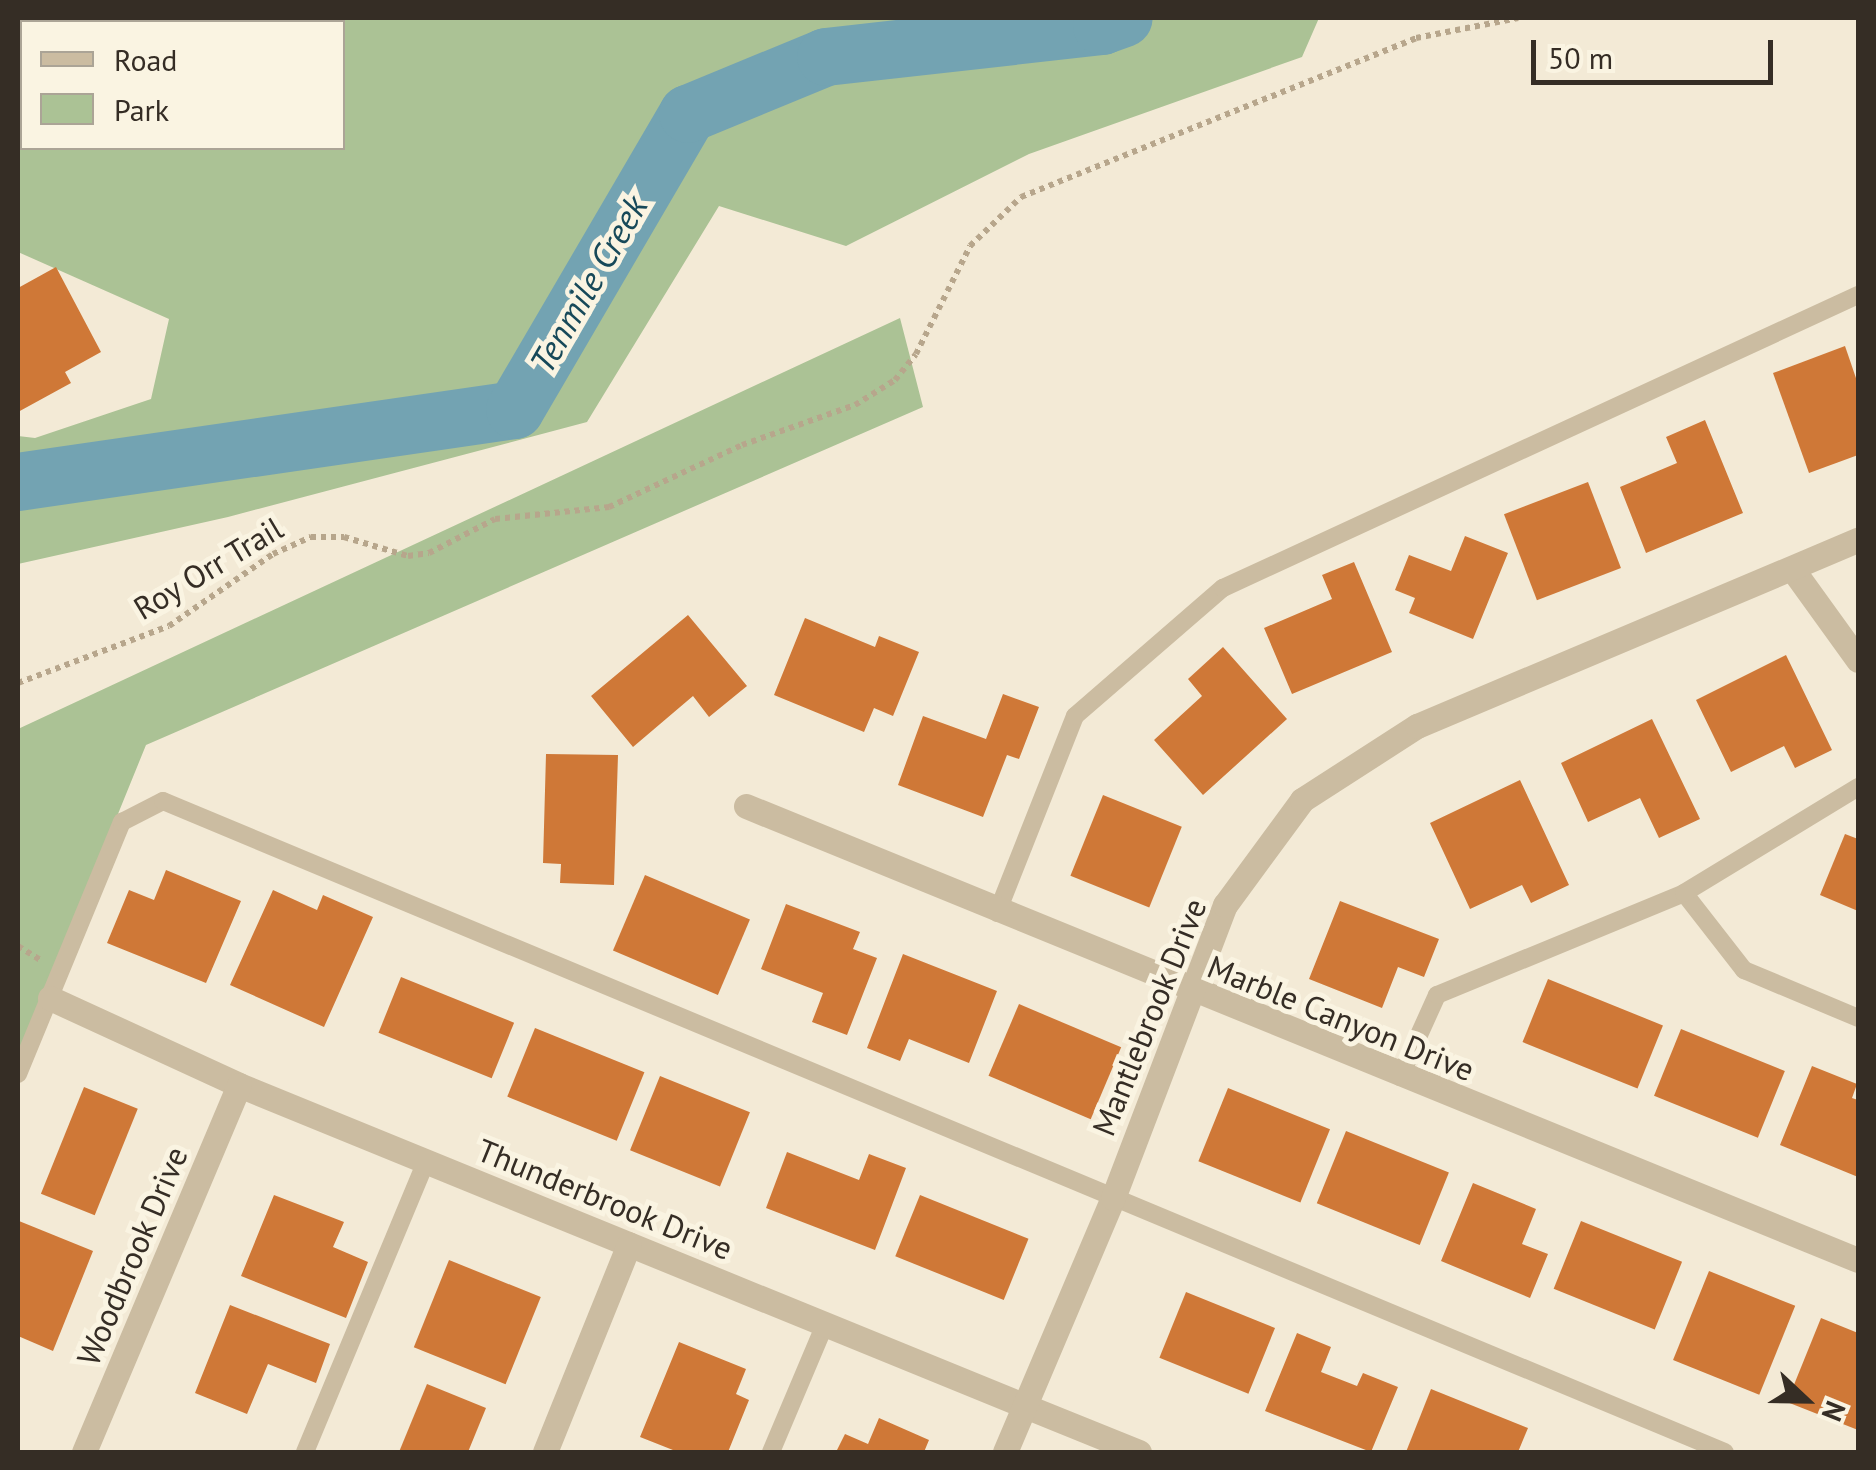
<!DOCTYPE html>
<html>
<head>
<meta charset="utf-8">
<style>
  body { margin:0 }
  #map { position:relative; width:1876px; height:1470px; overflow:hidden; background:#f3ead6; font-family:"PT Sans",sans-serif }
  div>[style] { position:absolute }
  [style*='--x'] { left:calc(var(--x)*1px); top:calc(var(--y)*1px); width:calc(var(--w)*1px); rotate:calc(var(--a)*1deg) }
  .green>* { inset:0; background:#abc295 }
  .river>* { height:58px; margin:-29px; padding:0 29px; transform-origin:29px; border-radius:29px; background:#73a3b2 }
  .building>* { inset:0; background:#cf7837; transform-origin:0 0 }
  .path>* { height:6px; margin-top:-3px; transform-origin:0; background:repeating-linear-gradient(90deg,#b7a68c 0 5px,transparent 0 10px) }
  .service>* { height:18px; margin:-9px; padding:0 9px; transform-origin:9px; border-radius:9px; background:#cbbca1 }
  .minor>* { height:25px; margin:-12.5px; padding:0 12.5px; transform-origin:12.5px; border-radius:12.5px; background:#cbbca1 }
  .tertiary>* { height:25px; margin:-12.5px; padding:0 12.5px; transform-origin:12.5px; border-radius:12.5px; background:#cbbca1 }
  span { translate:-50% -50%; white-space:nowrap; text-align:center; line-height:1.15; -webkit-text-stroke:10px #faf4e2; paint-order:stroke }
  .street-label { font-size:32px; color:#352d25 }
  .water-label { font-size:35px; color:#174959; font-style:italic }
  .frame { position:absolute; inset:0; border:20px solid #352d25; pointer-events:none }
  .legend { position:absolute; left:20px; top:20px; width:325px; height:130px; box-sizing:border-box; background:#faf4e2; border:2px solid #aba496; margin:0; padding:12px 18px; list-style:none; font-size:30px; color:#352d25 }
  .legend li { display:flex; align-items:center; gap:20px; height:50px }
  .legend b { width:50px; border:2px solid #aba496 }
  .north { position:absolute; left:1756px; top:1350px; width:100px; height:100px; -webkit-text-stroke:8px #faf4e2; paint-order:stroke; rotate:112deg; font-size:28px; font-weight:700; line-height:40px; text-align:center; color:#352d25 }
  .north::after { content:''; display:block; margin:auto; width:35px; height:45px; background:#352d25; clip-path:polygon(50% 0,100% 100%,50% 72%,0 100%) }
  .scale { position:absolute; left:1531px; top:40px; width:242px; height:45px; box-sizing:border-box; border:5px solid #352d25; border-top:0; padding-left:12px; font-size:30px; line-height:35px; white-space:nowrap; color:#352d25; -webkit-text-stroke:8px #faf4e2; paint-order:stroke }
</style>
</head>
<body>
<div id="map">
  <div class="green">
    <i style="clip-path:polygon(evenodd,18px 18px,1319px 18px,1302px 57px,1029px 154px,846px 246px,719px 206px,587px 422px,228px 517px,18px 564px,18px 436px,35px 438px,151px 399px,169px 319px,18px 252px,18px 18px,22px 22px,342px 22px,342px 148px,22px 148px,22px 22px)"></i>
    <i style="clip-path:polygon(900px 318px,923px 407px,146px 745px,18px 1060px,18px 729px)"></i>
  </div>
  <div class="river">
    <i style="--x:18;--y:482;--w:502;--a:-8.24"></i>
    <i style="--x:515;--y:410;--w:343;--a:-59.7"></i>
    <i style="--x:688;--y:114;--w:149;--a:-22.4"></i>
    <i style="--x:826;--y:57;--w:278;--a:-6.4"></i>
    <i style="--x:1102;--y:26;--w:23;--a:-20"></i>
  </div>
  <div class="building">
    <i style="clip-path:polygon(56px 267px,101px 352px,65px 372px,71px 383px,18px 412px,18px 288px)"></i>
    <i style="clip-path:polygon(1845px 346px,1858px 384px,1858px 455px,1809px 473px,1773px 373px)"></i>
    <i style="clip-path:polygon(1705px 420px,1743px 513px,1646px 553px,1620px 487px,1677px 463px,1666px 437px)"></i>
    <i style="left:1588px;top:482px;width:92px;height:90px;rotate:69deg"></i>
    <i style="clip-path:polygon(1465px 536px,1508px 553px,1473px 639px,1409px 613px,1415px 598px,1395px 590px,1409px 555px,1451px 571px)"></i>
    <i style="clip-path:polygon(1354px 562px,1392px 652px,1292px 694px,1264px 628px,1332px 599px,1322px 575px)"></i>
    <i style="clip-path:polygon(688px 615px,747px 686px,709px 717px,693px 696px,633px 747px,591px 696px)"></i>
    <i style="clip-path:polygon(805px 618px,875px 647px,879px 636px,919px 652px,893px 716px,874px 708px,864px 732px,774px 695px)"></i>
    <i style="clip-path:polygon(1223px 647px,1287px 719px,1203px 795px,1154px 740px,1202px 696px,1188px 679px)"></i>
    <i style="clip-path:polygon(1786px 655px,1832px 750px,1795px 768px,1784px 746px,1731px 772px,1696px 700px)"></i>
    <i style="clip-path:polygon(1003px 694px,1039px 707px,1019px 759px,1007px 755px,983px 817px,898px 785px,923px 716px,986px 739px)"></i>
    <i style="clip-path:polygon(1652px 719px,1700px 819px,1659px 838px,1640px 798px,1588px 822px,1561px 763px)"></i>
    <i style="clip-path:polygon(546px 754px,618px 755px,614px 885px,560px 883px,561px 864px,543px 863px)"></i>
    <i style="clip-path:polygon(1520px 780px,1569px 885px,1531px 903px,1522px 885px,1470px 909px,1430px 823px)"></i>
    <i style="left:1103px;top:795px;width:85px;height:87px;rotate:22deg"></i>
    <i style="clip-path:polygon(1845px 834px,1858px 839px,1858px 911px,1820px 895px)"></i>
    <i style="clip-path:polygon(166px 870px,241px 901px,206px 983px,107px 943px,129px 890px,154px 900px)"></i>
    <i style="left:645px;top:875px;width:114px;height:82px;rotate:23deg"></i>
    <i style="clip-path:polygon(273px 890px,317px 910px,323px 895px,373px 917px,324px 1027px,230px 985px)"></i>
    <i style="clip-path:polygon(1340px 901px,1439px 939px,1424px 977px,1398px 967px,1382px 1008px,1309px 979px)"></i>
    <i style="clip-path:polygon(786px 904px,860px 932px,853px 949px,877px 958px,847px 1035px,812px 1022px,823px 993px,761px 969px)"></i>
    <i style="clip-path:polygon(903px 954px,997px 991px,969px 1063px,909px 1039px,900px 1061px,867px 1048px)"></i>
    <i style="left:401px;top:977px;width:122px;height:60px;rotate:22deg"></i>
    <i style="left:1548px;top:979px;width:124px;height:68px;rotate:22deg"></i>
    <i style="left:1019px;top:1004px;width:111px;height:78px;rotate:23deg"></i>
    <i style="left:535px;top:1028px;width:118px;height:74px;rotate:22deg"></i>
    <i style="left:1681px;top:1029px;width:112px;height:72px;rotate:22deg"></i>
    <i style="clip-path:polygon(1812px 1066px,1857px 1084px,1852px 1098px,1858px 1100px,1858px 1177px,1780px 1145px)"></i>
    <i style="left:660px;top:1076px;width:97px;height:80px;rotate:22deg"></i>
    <i style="left:84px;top:1087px;width:58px;height:115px;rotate:22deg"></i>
    <i style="left:1228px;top:1088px;width:110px;height:79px;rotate:22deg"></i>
    <i style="left:1346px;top:1131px;width:111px;height:78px;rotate:22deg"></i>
    <i style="clip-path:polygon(787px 1152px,859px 1180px,869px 1154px,906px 1168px,875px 1250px,766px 1208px)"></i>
    <i style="clip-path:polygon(1473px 1183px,1536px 1209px,1522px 1244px,1548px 1254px,1530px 1298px,1441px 1261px)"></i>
    <i style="clip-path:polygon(274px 1195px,344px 1222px,333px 1247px,368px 1262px,346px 1318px,241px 1276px)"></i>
    <i style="left:920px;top:1195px;width:117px;height:66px;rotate:22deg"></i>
    <i style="clip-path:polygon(19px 1221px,93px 1251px,53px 1351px,18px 1336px)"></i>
    <i style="left:1581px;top:1221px;width:109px;height:73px;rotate:22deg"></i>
    <i style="left:449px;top:1260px;width:99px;height:94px;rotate:22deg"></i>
    <i style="left:1709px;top:1271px;width:93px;height:96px;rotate:22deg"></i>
    <i style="left:1186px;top:1292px;width:96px;height:71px;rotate:22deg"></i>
    <i style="clip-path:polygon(230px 1305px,330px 1344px,316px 1383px,268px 1364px,247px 1414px,195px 1393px)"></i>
    <i style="clip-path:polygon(1821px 1318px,1858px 1333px,1858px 1430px,1787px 1402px)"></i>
    <i style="clip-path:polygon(1297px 1333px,1331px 1347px,1321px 1372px,1357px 1386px,1363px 1373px,1398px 1387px,1371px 1452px,1265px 1411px)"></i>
    <i style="clip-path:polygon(679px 1342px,746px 1369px,736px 1394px,749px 1400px,728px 1452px,678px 1452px,640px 1437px)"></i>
    <i style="clip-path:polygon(427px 1384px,486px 1408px,468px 1452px,399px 1452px)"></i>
    <i style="clip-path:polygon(1431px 1389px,1528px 1428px,1518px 1452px,1406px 1452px)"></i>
    <i style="clip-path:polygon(879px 1418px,929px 1440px,924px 1452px,836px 1452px,845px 1434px,868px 1444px)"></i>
  </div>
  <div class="path">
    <i style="--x:18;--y:683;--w:161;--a:-20.7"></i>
    <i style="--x:169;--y:626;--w:126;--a:-34.7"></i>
    <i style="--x:273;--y:554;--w:42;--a:-24.1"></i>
    <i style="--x:311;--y:537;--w:33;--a:0"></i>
    <i style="--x:344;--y:537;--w:67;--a:16.5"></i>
    <i style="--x:408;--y:556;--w:21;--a:-8"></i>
    <i style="--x:429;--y:553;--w:74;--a:-27.3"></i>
    <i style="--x:495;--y:519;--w:115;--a:-6"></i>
    <i style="--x:609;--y:507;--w:147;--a:-25"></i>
    <i style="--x:742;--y:445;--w:120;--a:-19.5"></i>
    <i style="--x:855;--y:405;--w:47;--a:-32"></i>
    <i style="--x:895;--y:380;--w:33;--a:-51"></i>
    <i style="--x:916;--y:354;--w:121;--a:-63.4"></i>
    <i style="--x:970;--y:246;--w:71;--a:-43.9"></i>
    <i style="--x:1021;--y:197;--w:426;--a:-21.9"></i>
    <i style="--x:1416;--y:38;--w:104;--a:-11.1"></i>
    <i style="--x:18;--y:946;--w:28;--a:32"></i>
  </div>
  <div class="service">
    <i style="--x:1684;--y:893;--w:98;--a:52.1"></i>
    <i style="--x:1744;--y:970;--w:124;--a:22.8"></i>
    <i style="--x:997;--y:913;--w:212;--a:-68.4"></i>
    <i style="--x:1075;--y:716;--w:196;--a:-40.9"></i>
    <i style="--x:1223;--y:588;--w:699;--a:-24.77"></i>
    <i style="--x:18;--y:1074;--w:273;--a:-67.6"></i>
    <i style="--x:122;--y:822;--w:46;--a:-27.1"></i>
    <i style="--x:163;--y:801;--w:1692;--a:22.63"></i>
    <i style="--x:1400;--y:1077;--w:90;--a:-65.7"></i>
    <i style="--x:1437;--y:995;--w:267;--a:-22.4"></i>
    <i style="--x:1684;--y:893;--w:204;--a:-31.3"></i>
    <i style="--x:305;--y:1452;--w:315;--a:-67.4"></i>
    <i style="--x:771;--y:1452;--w:139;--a:-67.1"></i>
  </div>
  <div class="minor">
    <i style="--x:1793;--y:570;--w:111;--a:54.2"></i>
    <i style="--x:746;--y:806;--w:1201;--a:22.21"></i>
    <i style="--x:50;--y:998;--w:208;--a:24.7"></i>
    <i style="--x:239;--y:1085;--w:849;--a:22.21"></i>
    <i style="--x:84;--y:1452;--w:398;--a:-67.1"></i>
    <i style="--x:545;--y:1452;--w:224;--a:-68"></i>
  </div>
  <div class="tertiary">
    <i style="--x:1025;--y:1406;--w:123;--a:22"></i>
    <i style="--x:1005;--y:1452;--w:276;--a:-67"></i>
    <i style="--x:1113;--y:1198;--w:314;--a:-69.1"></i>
    <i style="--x:1225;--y:905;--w:130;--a:-53.7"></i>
    <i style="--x:1302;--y:800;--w:137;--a:-32.8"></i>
    <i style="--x:1417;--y:726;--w:479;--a:-22.9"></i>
  </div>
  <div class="street-label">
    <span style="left:208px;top:568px;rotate:-31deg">Roy Orr Trail</span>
    <span style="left:1149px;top:1017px;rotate:-68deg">Mantlebrook Drive</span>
    <span style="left:1341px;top:1018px;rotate:22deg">Marble Canyon Drive</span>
    <span style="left:605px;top:1199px;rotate:22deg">Thunderbrook Drive</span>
    <span style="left:132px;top:1256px;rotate:-67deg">Woodbrook Drive</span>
  </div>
  <div class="water-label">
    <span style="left:588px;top:284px;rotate:-60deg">Tenmile Creek</span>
  </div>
  <div class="frame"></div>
  <ul class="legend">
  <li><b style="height:12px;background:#cbbca1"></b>Road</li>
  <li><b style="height:28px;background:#abc295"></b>Park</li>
  </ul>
  <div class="north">N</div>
  <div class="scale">50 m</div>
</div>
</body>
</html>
